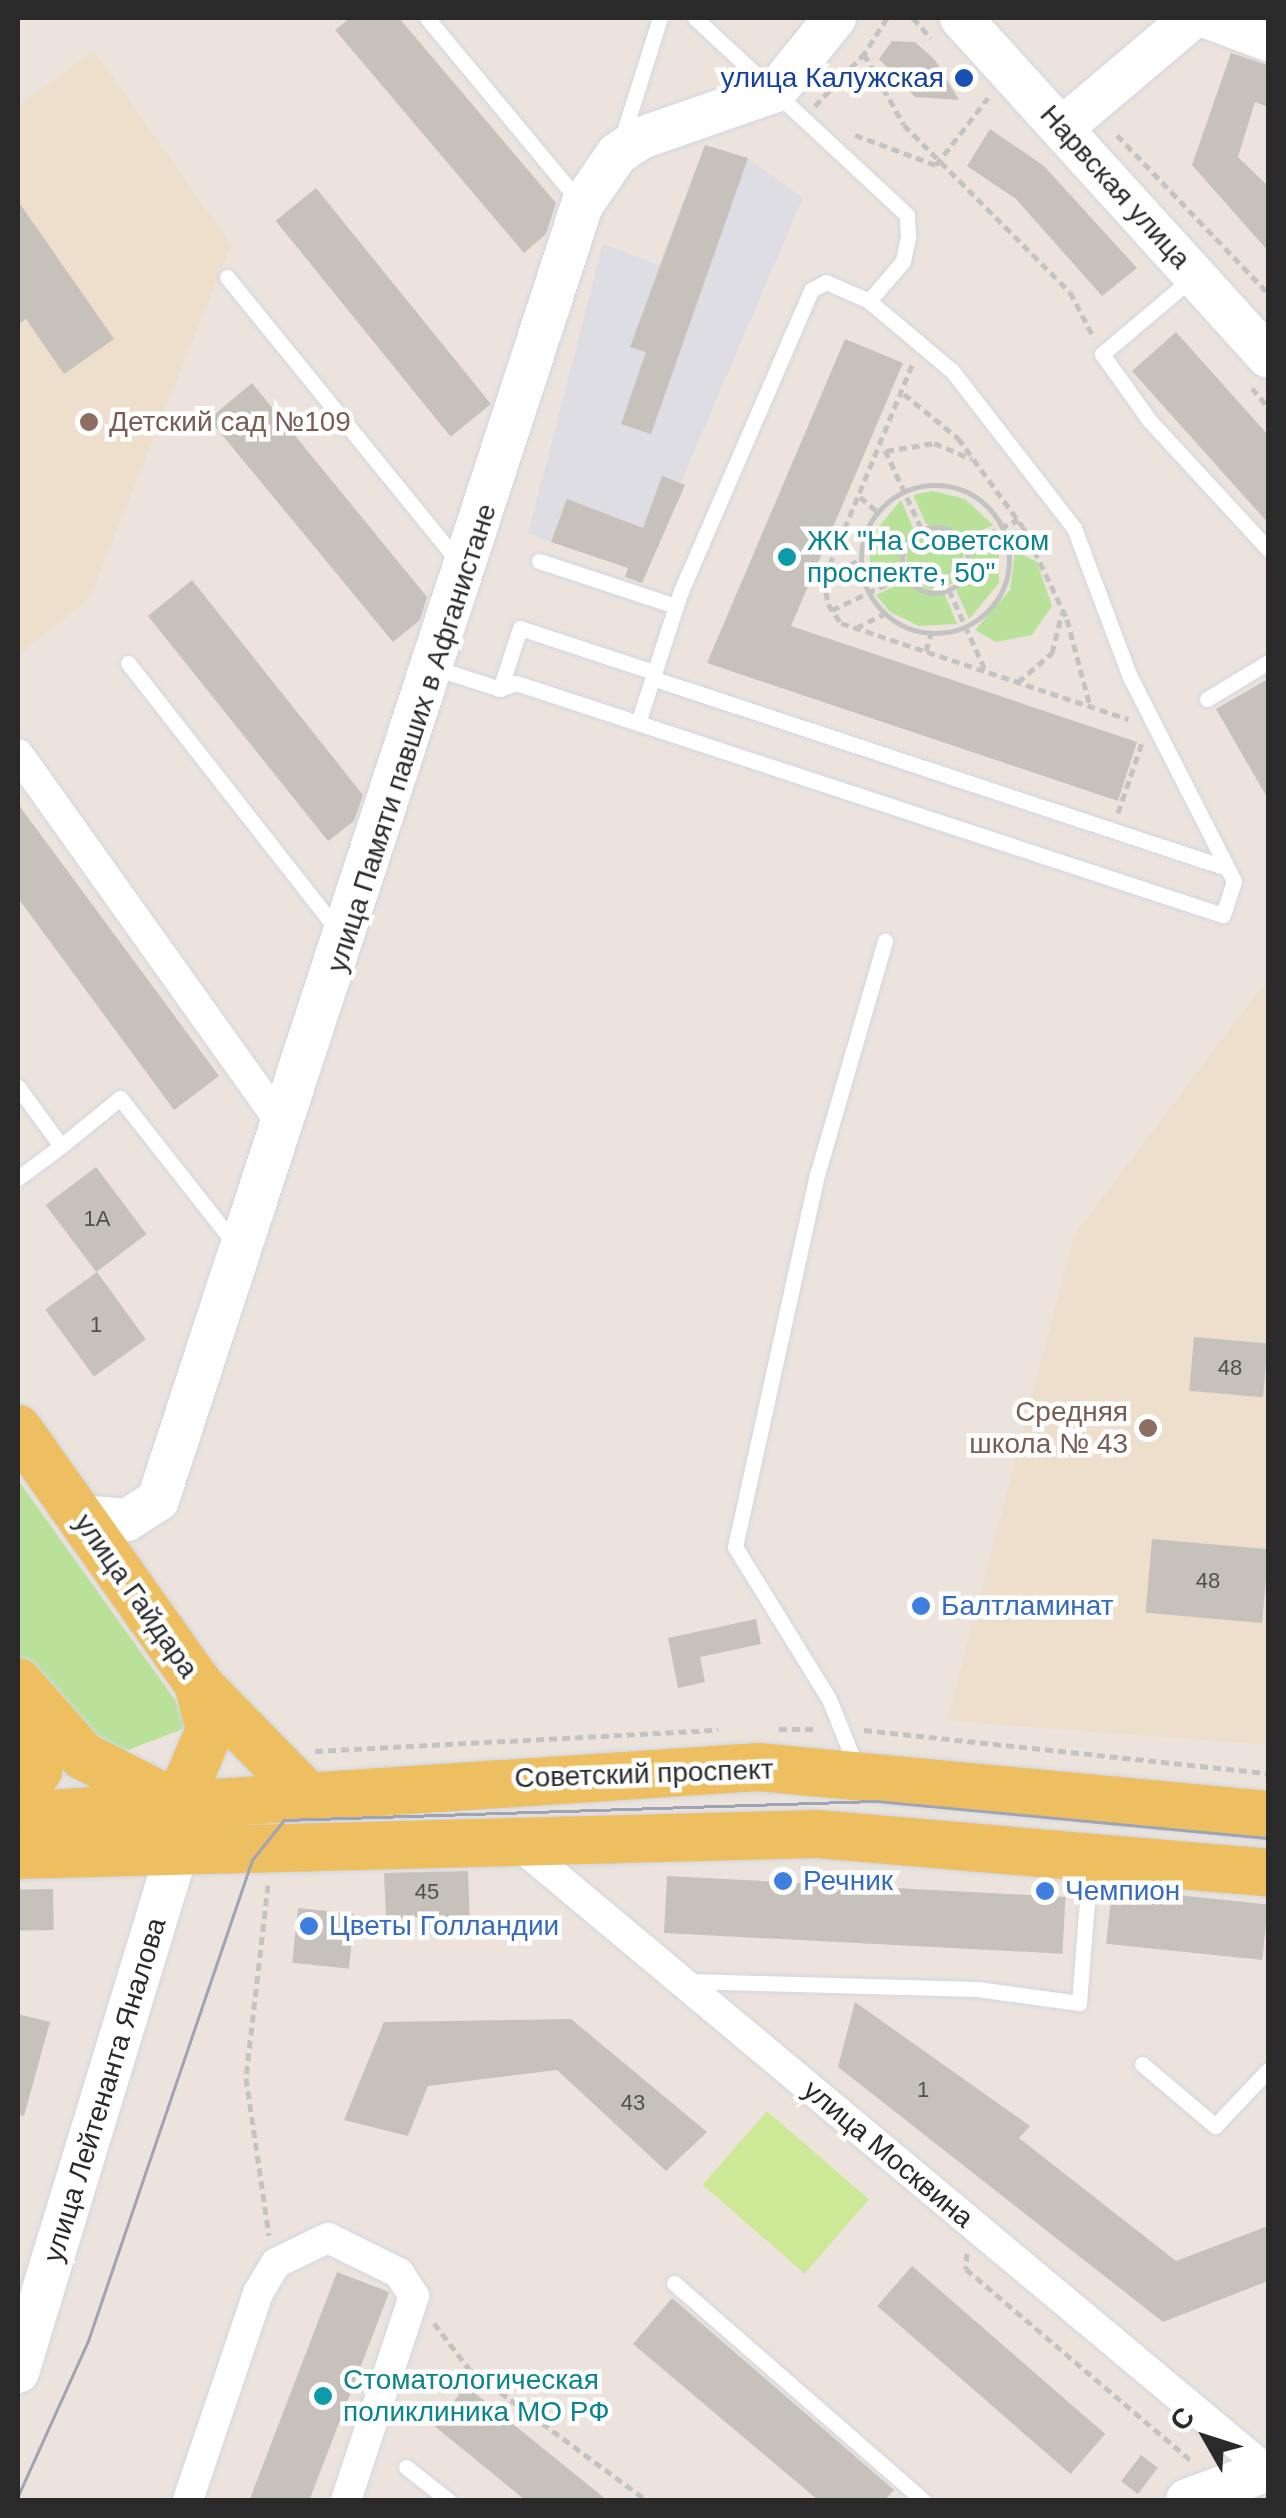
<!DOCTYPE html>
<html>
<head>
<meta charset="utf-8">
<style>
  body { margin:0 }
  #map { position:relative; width:1286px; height:2518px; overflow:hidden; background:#ece4dc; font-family:Arial,sans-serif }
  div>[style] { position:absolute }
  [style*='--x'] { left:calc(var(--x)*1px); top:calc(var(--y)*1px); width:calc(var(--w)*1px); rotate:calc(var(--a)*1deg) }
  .industrial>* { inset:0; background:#dedde4 }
  .education>* { inset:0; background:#eddfcc }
  .green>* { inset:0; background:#b9e19a }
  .round { border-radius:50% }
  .pitch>* { inset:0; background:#cde896; transform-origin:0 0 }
  .building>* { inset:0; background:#c7c1bc; transform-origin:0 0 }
  .path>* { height:5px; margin-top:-2.5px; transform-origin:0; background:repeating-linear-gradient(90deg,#c3c3c3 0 8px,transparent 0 13px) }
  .path>.ring { margin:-2.5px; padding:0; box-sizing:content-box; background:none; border:5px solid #c3c3c3; border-radius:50% }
  .roads { filter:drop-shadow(0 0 2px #d2d6e2) drop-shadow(0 0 2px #d2d6e2) }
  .lane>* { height:15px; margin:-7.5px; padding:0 7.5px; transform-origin:7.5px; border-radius:7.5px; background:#fff }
  .street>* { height:30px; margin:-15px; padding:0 15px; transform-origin:15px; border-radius:15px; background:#fff }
  .secondary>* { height:42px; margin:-21px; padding:0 21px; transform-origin:21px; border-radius:21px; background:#fff }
  .primary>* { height:48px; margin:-24px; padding:0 24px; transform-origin:24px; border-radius:24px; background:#edbf60 }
  .tram>* { height:2.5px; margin:-1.25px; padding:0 1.25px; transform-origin:1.25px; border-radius:1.25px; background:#9fa4b4 }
  .dots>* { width:28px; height:28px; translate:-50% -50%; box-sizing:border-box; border:5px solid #fff; border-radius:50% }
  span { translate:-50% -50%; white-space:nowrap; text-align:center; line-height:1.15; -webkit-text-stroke:9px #fff; paint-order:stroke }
  .number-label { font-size:22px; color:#51504e }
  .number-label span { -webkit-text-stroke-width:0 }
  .transit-label { font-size:28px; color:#164399 }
  .right { translate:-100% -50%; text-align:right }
  .street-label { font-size:28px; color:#2a2a2a }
  .education-label { font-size:28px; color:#785e54 }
  .left { translate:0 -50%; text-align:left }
  .culture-label { font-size:28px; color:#0d838f }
  .shop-label { font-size:28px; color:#366cbe }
  .frame { position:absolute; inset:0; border:20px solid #2a2a2a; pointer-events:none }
  .north { position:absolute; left:1156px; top:2388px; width:100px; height:100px; -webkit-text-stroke:8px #fff; paint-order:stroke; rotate:309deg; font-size:28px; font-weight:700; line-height:40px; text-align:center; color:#2a2a2a }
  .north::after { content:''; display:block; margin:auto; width:35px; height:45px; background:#2a2a2a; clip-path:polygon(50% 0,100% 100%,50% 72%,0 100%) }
</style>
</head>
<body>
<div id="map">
  <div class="industrial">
    <i style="clip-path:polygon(705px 145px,748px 158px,803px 198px,642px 573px,528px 534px,603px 244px,659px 265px)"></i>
  </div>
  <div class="education">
    <i style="clip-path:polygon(94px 50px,231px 245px,89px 599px,18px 656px,18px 106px)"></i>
    <i style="clip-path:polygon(1268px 979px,1268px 1745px,947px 1721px,1074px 1235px)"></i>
  </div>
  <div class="green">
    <i style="clip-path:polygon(933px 491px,965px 499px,993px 525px,965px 538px,926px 524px,913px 495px)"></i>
    <i style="clip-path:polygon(901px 500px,914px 530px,900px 570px,870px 583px,870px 537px)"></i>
    <i class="round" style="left:906px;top:531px;width:58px;height:58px"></i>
    <i style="clip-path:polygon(999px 537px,999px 583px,969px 619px,956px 590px,970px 572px,971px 550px)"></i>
    <i style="clip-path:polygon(1015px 551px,1037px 562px,1052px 606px,1032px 635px,996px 642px,975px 630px,1010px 590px)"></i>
    <i style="clip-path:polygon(906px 581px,945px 595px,957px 624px,919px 626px,890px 612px,876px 595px)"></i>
    <i style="clip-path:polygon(18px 1480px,175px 1700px,188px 1727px,123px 1752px,50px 1706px,18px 1659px)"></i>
  </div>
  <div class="pitch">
    <i style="left:767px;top:2111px;width:135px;height:98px;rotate:41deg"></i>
  </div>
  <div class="building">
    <i style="clip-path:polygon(350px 18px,399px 18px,556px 203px,546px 234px,524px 253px,335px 30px)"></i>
    <i style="clip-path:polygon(892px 41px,915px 42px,935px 60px,959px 100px,915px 97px,879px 59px)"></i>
    <i style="clip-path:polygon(1231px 53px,1268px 65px,1268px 107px,1255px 102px,1238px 157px,1268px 186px,1268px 251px,1192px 165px)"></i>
    <i style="clip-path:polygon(990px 129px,1044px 166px,1137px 268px,1102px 296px,1016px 199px,967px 166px)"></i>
    <i style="clip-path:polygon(705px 145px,748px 158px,651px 434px,621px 424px,646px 352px,630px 347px)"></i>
    <i style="left:316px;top:188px;width:278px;height:52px;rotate:51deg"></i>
    <i style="clip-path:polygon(18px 201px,114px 339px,64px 374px,26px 319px,18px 325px)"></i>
    <i style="clip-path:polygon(1176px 332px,1268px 435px,1268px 523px,1132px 371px)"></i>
    <i style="clip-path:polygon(845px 339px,903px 363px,791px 626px,1137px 742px,1118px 801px,707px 663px)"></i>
    <i style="clip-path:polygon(252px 383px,427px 597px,420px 620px,393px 642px,209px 419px)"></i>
    <i style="clip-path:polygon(662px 476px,685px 485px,642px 583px,625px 577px,628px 568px,551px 542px,567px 499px,643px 528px)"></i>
    <i style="clip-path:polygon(192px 580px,363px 795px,354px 821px,328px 841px,148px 616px)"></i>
    <i style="clip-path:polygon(1268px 679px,1268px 799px,1216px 709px)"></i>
    <i style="clip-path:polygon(18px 804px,219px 1076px,174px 1110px,18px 898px)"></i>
    <i style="left:96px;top:1167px;width:84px;height:63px;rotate:53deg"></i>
    <i style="left:97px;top:1272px;width:83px;height:64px;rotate:54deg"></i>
    <i style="left:1194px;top:1337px;width:74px;height:54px;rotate:5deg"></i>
    <i style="left:1152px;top:1539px;width:117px;height:74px;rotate:5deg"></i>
    <i style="clip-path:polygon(756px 1619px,761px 1644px,700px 1657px,705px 1682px,678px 1688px,668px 1638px)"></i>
    <i style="clip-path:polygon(468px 1871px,470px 1928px,421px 1930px,420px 1917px,386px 1919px,384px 1873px)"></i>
    <i style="left:667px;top:1876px;width:399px;height:57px;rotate:3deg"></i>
    <i style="left:1112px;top:1888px;width:157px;height:56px;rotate:6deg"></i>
    <i style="left:53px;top:1889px;width:41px;height:35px;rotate:89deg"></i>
    <i style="left:298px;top:1908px;width:57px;height:55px;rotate:6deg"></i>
    <i style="clip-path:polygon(855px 2002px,1030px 2126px,1019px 2138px,1176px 2261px,1268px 2226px,1268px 2281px,1163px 2322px,838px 2067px)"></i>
    <i style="clip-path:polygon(18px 2014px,50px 2022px,24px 2116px,18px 2115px)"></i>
    <i style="clip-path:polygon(571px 2019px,707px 2132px,666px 2171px,557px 2070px,428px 2086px,408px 2136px,344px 2120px,384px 2022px)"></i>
    <i style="left:912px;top:2266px;width:256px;height:53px;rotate:41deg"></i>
    <i style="left:337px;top:2272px;width:56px;height:242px;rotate:21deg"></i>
    <i style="clip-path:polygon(672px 2298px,894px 2490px,885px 2500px,818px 2500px,633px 2344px)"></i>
    <i style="clip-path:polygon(466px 2386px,607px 2500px,525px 2500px,470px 2455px,434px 2426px)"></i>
    <i style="left:1141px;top:2455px;width:21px;height:33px;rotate:37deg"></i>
  </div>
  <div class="path">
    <i style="--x:887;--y:18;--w:43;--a:122.6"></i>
    <i style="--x:864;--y:54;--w:81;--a:60.6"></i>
    <i style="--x:904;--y:125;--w:235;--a:45.2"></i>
    <i style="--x:1070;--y:292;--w:52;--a:62.4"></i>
    <i style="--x:913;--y:18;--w:27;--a:48"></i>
    <i style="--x:815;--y:106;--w:71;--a:-46.7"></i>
    <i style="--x:855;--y:135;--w:86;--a:20.3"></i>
    <i style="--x:936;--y:165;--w:85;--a:-52.2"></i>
    <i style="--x:1117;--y:135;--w:219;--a:46.3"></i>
    <i style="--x:912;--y:365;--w:231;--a:112.4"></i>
    <i style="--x:824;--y:579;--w:25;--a:81"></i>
    <i style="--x:828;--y:604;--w:23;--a:56"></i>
    <i style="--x:841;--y:623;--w:303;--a:18.5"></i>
    <i style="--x:1252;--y:388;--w:25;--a:50"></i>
    <i style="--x:904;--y:394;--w:70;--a:39.2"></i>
    <i style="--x:958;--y:438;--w:110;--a:53.9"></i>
    <i style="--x:1023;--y:527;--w:102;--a:64.4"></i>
    <i style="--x:1067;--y:619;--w:90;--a:75.2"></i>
    <i style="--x:885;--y:450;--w:88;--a:65.2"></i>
    <i style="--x:886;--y:451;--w:49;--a:-9.5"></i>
    <i style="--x:934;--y:443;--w:41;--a:22.8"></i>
    <i class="ring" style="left:861px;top:485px;width:143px;height:143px"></i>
    <i style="--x:860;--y:497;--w:23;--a:40"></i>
    <i class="ring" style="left:902px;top:527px;width:61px;height:61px"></i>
    <i style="--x:965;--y:545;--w:59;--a:-25.3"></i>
    <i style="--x:827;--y:577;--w:38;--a:-28"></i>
    <i style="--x:949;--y:590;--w:90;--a:65.7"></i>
    <i style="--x:832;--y:610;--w:82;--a:-25.3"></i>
    <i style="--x:856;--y:628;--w:31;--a:-27"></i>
    <i style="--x:926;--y:651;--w:19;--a:-74"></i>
    <i style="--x:1018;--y:682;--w:45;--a:-40.5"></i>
    <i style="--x:1052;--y:653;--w:41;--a:-76"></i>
    <i style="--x:1118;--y:813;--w:74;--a:-71.1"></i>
    <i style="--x:779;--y:1729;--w:39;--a:0"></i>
    <i style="--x:864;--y:1730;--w:406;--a:6.1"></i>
    <i style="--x:315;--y:1751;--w:404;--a:-3"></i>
    <i style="--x:268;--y:1885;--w:194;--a:96.5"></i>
    <i style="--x:246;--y:2078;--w:159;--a:81.7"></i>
    <i style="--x:967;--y:2253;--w:16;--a:94"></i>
    <i style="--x:966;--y:2269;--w:298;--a:40.4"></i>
    <i style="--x:434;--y:2323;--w:58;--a:52.7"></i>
    <i style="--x:469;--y:2369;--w:220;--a:36.5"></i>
  </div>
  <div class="roads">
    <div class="lane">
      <i style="--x:427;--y:18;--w:239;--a:50.3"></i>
      <i style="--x:621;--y:141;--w:129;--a:-72.4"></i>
      <i style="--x:227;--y:277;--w:370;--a:50.9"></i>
      <i style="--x:1192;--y:278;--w:118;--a:139.8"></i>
      <i style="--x:1102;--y:354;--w:81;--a:54.5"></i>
      <i style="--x:1149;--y:420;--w:176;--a:47.3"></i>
      <i style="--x:539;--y:561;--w:144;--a:18.2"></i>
      <i style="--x:128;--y:663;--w:342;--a:51.9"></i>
      <i style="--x:435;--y:668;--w:68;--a:17.9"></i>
      <i style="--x:500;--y:689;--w:17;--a:-21"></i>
      <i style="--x:516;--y:683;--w:744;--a:18.17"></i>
      <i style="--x:1223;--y:915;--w:36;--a:-72"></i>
      <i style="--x:1234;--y:881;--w:229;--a:-117"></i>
      <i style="--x:1130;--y:677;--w:159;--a:-110.6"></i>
      <i style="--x:1074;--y:528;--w:199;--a:-127.8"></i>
      <i style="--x:952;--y:371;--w:109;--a:-139.9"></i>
      <i style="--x:652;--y:678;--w:606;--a:18.29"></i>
      <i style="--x:500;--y:689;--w:64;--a:-71.8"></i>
      <i style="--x:520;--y:628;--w:141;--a:18.2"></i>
      <i style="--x:1207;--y:699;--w:71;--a:-31.2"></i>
      <i style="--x:638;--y:723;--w:139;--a:-72"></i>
      <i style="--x:681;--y:591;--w:328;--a:-66.6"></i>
      <i style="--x:811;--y:290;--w:17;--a:-28"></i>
      <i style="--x:826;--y:282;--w:47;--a:23.8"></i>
      <i style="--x:869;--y:301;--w:52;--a:-49.6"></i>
      <i style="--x:903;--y:261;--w:25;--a:-78"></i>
      <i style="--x:908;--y:237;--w:22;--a:-93"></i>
      <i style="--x:907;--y:215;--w:289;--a:-137.1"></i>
      <i style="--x:18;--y:1087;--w:73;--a:53.9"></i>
      <i style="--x:61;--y:1146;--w:54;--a:143.3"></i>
      <i style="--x:61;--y:1146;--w:76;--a:-39.1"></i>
      <i style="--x:120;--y:1098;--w:184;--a:51.8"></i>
      <i style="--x:856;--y:1766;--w:72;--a:-111.9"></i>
      <i style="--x:829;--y:1699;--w:179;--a:-121.7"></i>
      <i style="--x:735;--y:1547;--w:381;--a:-77.6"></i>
      <i style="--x:817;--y:1175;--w:244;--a:-73.8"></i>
      <i style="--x:687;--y:1981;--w:290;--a:1.6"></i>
      <i style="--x:977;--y:1989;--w:103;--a:7.8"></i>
      <i style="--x:1079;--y:2003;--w:139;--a:-85.5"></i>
      <i style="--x:1142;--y:2064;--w:96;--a:40.3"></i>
      <i style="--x:1215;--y:2126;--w:77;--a:-46.6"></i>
      <i style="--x:674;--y:2283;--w:330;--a:41.1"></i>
      <i style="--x:406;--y:2467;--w:53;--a:38.2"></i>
    </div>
    <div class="street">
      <i style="--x:18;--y:754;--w:456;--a:54.5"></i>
      <i style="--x:515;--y:1842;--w:980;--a:39.87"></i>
      <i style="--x:188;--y:2500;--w:219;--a:-71.3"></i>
      <i style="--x:258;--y:2293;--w:35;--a:-59"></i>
      <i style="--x:276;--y:2263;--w:58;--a:-25.7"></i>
      <i style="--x:328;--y:2238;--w:79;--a:26.2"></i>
      <i style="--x:399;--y:2273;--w:27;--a:57"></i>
      <i style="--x:414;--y:2296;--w:215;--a:108.4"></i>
    </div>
    <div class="secondary">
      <i style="--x:961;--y:18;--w:457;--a:47.8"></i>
      <i style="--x:1209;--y:18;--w:63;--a:20.4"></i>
      <i style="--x:1062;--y:128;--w:170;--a:-40.2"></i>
      <i style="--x:80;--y:1516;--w:47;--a:4.9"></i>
      <i style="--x:127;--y:1520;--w:37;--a:-33"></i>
      <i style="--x:158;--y:1500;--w:1363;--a:-71.87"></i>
      <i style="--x:582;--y:205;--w:62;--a:-55.5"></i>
      <i style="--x:617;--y:154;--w:29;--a:-34"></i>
      <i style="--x:641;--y:138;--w:143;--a:-19.2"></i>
      <i style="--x:776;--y:91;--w:94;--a:-51.1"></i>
      <i style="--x:18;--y:2372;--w:524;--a:-73.02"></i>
      <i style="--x:171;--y:1871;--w:51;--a:-84.4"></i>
      <i style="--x:1187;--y:2500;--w:86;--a:-20.3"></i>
    </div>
    <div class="primary">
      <i style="--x:18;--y:1429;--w:311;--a:54.7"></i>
      <i style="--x:198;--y:1683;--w:48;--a:75.4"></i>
      <i style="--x:210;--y:1729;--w:82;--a:112.8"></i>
      <i style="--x:18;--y:1682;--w:98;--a:48.7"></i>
      <i style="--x:83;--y:1756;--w:103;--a:27.1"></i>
      <i style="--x:203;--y:1689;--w:146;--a:45.6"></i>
      <i style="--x:18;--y:1797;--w:34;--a:-53"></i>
      <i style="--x:38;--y:1770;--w:51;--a:-83.3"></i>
      <i style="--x:18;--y:1816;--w:742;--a:-3.79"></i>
      <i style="--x:758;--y:1767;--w:512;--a:5.38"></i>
      <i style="--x:18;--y:1855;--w:799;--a:-1.51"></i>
      <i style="--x:817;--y:1834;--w:453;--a:4.9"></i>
    </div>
  </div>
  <div class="tram">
    <i style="--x:18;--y:2496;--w:170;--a:-65.7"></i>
    <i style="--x:88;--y:2341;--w:508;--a:-71.17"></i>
    <i style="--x:252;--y:1860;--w:51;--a:-51.3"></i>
    <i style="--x:284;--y:1820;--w:592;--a:-1.84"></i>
    <i style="--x:876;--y:1801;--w:394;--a:5.4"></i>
  </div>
  <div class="dots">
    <i style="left:964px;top:78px;background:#1a4fb4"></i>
    <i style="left:89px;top:422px;background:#8d6e63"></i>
    <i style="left:787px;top:557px;background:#0f9aa8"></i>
    <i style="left:1148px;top:1428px;background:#8d6e63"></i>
    <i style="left:921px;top:1606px;background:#3f7fe0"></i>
    <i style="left:783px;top:1881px;background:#3f7fe0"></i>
    <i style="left:1045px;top:1891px;background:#3f7fe0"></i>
    <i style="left:309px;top:1926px;background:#3f7fe0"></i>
    <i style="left:323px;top:2396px;background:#0f9aa8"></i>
  </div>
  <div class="number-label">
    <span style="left:97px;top:1219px">1А</span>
    <span style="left:96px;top:1325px">1</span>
    <span style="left:1230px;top:1368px">48</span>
    <span style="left:1208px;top:1581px">48</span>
    <span style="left:427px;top:1892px">45</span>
    <span style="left:923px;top:2090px">1</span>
    <span style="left:633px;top:2103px">43</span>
  </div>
  <div class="transit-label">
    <span class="right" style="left:944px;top:78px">улица Калужская</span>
  </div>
  <div class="street-label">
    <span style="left:1115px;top:187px;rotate:48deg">Нарвская улица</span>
    <span style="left:412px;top:738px;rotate:-72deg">улица Памяти павших в Афганистане</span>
    <span style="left:136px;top:1596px;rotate:55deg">улица Гайдара</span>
    <span style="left:644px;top:1774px;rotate:-2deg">Советский проспект</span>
    <span style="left:105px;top:2090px;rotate:-73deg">улица Лейтенанта Яналова</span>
    <span style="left:888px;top:2154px;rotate:40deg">улица Москвина</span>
  </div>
  <div class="education-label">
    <span class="left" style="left:109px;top:422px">Детский сад №109</span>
    <span class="right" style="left:1128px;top:1428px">Средняя<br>школа № 43</span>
  </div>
  <div class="culture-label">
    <span class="left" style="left:807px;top:557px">ЖК "На Советском<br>проспекте, 50"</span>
    <span class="left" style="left:343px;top:2396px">Стоматологическая<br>поликлиника МО РФ</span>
  </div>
  <div class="shop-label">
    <span class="left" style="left:941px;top:1606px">Балтламинат</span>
    <span class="left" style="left:803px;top:1881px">Речник</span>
    <span class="left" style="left:1065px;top:1891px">Чемпион</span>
    <span class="left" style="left:329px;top:1926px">Цветы Голландии</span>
  </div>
  <div class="frame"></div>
  <div class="north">С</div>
</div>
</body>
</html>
